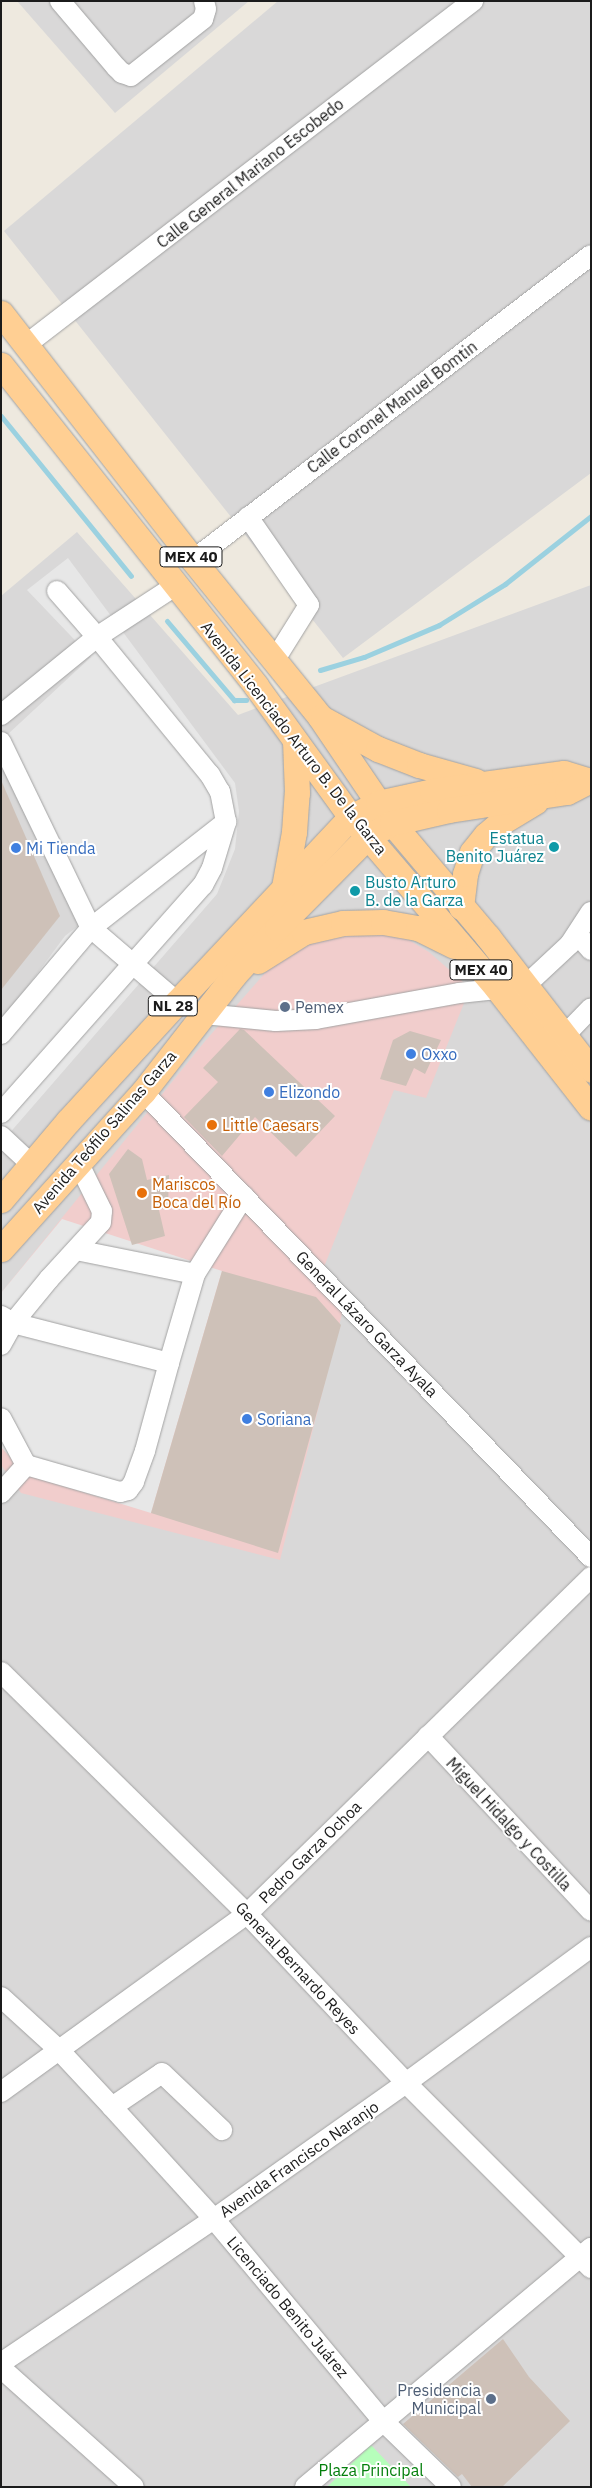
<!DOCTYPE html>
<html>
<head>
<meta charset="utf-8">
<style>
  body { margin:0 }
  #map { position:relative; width:592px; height:2488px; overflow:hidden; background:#eee9df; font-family:"IBM Plex Sans",sans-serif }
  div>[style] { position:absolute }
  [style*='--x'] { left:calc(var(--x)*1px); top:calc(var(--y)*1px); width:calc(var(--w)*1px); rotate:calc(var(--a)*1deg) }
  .residential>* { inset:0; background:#d9d8d8 }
  .commercial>* { inset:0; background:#f1cdcc }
  .park>* { inset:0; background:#b6febb }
  .parking>* { inset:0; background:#e7e7e7 }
  .stream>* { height:5px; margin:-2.5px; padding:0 2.5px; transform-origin:2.5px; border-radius:2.5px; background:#9bd1e0 }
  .building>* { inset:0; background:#cec1b8 }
  .roads { filter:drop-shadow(0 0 1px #a2a2a2) drop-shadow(0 0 1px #a2a2a2) }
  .minor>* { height:20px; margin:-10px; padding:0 10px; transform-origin:10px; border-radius:10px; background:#fff }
  .major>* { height:25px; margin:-12.5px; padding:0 12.5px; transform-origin:12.5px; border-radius:12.5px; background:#ffcf93 }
  .dots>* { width:14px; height:14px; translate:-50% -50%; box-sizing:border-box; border:2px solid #fff; border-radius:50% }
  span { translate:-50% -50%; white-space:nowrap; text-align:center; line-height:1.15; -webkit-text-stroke:4px #fff; paint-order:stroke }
  .shield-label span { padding:1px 4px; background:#fff; border:1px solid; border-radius:4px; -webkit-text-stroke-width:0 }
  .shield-label { font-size:15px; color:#1b1b1b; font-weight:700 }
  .street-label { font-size:16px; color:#1b1b1b }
  .culture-label { font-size:16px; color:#0d838f }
  .right { translate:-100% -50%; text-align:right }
  .left { translate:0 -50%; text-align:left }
  .shop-label { font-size:16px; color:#366cbe }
  .service-label { font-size:16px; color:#4e5e75 }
  .food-label { font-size:16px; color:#c56008 }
  .park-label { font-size:16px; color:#037f0b }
  .frame { position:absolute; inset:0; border:2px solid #1b1b1b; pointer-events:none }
</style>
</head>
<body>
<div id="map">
  <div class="residential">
    <i style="clip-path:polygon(17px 1px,249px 1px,115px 113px)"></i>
    <i style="clip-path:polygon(278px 1px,591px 1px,591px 473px,343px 658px,4px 231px)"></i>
    <i style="clip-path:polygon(77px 532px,238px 715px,591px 585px,591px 2487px,1px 2487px,1px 596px)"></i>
  </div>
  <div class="commercial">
    <i style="clip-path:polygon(377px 934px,407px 939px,429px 952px,470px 988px,426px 1098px,394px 1090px,324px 1267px,343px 1310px,280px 1560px,21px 1493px,1px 1465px,1px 1293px,206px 1040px,273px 964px,310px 938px)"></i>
  </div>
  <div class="park">
    <i style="clip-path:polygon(371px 2445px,411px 2487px,327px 2487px)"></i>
  </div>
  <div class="parking">
    <i style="clip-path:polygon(68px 558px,235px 783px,239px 811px,235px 849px,217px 894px,1px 1143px,1px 1036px,19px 998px,65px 936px,92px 915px,7px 735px,91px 657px,27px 590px)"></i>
    <i style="clip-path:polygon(62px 1219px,222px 1271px,151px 1513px,27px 1475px,1px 1447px,1px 1293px)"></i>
  </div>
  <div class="stream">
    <i style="--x:1;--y:416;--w:206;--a:50.9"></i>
    <i style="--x:167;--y:621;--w:104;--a:49.7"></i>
    <i style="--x:234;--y:700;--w:12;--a:0"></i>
    <i style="--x:320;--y:670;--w:46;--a:-16.5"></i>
    <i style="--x:364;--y:657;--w:82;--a:-23.1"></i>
    <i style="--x:439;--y:625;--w:78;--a:-31.8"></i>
    <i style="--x:505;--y:584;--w:110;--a:-38.3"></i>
  </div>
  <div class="building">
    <i style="clip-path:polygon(1px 780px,60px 916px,1px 990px)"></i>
    <i style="clip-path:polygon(240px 1029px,244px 1030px,335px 1116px,296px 1157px,255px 1117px,222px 1156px,184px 1117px,218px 1082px,203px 1068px)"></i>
    <i style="clip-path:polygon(410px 1031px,441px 1040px,425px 1074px,414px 1068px,406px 1086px,380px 1079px,393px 1040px)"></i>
    <i style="clip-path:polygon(128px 1149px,142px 1159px,147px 1180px,169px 1175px,168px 1206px,159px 1210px,165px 1236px,132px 1245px,109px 1174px)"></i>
    <i style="clip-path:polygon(222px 1271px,316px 1297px,341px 1325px,278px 1553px,151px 1513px)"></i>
    <i style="clip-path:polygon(503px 2339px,529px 2377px,570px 2421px,502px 2487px,472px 2487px,462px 2474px,458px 2477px,403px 2424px)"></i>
  </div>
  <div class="roads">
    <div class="minor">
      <i style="--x:60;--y:1;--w:87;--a:49.7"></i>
      <i style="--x:116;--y:67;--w:8;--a:45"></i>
      <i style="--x:122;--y:73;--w:9;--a:18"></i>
      <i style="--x:131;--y:76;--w:92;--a:-38.4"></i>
      <i style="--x:203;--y:19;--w:10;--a:-73"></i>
      <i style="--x:206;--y:9;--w:8;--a:-104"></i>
      <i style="--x:27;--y:344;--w:563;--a:-37.56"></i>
      <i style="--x:248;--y:517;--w:107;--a:55.3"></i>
      <i style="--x:309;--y:605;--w:66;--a:122"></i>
      <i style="--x:193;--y:560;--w:501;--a:-37.46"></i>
      <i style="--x:1;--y:715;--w:124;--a:-39.1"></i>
      <i style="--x:97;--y:637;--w:93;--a:-33.2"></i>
      <i style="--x:1;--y:742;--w:207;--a:64.2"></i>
      <i style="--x:91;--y:928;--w:113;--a:40.7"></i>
      <i style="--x:578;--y:935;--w:20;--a:49"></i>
      <i style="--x:204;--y:1014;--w:72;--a:5.6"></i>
      <i style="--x:276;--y:1021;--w:40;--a:-2.9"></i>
      <i style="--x:316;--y:1019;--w:145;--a:-10.3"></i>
      <i style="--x:459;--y:993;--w:66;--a:-6.1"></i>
      <i style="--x:525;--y:986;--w:62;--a:-43"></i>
      <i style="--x:570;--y:944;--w:38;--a:-57"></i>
      <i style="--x:1;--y:1034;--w:139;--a:-49.7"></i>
      <i style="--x:91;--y:928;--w:172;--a:-38.1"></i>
      <i style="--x:565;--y:1035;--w:37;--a:-46"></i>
      <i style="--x:143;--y:1092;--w:646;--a:46.07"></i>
      <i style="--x:1;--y:1113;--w:305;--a:-48.5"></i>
      <i style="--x:203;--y:885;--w:19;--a:-62"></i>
      <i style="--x:212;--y:868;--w:48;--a:-73.1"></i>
      <i style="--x:226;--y:822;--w:31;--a:-101"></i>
      <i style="--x:220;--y:792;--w:20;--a:-120"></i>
      <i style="--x:210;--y:775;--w:178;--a:-129.3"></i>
      <i style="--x:97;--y:637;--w:61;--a:-131"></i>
      <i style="--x:1;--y:1136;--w:41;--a:43"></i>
      <i style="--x:76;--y:1250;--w:121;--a:11.4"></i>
      <i style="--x:195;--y:1274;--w:93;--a:106.3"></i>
      <i style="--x:195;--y:1274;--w:92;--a:-57.9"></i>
      <i style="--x:1;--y:1316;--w:14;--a:30"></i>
      <i style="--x:13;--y:1323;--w:161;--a:14.4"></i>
      <i style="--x:169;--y:1363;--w:91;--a:105.3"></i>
      <i style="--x:145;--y:1451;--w:33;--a:110"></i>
      <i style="--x:134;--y:1482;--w:10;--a:127"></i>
      <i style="--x:128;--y:1490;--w:8;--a:166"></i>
      <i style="--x:120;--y:1492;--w:98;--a:-164"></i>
      <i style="--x:26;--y:1465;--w:53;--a:-118"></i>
      <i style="--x:1;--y:1345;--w:25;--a:-61"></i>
      <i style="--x:13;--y:1323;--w:57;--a:-50.7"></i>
      <i style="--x:49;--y:1279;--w:77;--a:-47.6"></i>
      <i style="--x:101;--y:1222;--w:11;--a:-85"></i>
      <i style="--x:102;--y:1211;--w:55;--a:-116.1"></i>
      <i style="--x:1;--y:1493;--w:38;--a:-48"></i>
      <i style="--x:1;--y:1672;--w:345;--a:44.5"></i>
      <i style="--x:247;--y:1914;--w:232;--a:46.7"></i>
      <i style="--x:406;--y:2083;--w:262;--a:45"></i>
      <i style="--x:428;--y:1736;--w:239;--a:47"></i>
      <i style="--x:1;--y:1997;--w:77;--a:42.4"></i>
      <i style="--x:58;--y:2049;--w:79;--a:47"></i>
      <i style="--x:112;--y:2107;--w:151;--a:47.7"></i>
      <i style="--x:214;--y:2219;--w:265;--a:50.1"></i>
      <i style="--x:384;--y:2422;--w:93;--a:44.1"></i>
      <i style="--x:1;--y:2092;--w:304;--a:-35.9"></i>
      <i style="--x:247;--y:1914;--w:482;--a:-44.4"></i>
      <i style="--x:112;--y:2107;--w:60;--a:-34.2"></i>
      <i style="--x:162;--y:2073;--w:83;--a:43.5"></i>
      <i style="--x:1;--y:2363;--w:257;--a:-34.1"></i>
      <i style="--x:214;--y:2219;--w:235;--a:-35.3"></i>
      <i style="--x:406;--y:2083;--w:230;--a:-36.3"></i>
      <i style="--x:1;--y:2368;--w:178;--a:41.8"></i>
      <i style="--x:305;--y:2487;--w:373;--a:-39.9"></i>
    </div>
    <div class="major">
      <i style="--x:1;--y:313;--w:313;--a:52.1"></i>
      <i style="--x:193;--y:560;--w:202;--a:51"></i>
      <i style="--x:320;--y:717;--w:128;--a:55.8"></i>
      <i style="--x:392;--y:823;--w:149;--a:49.9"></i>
      <i style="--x:488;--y:937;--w:168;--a:52.2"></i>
      <i style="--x:1;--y:365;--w:410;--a:51.5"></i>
      <i style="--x:256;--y:686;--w:162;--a:54.1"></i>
      <i style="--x:351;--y:817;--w:225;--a:49.5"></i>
      <i style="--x:497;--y:988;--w:152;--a:51.9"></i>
      <i style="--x:323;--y:719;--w:63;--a:28.6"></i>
      <i style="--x:378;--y:749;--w:44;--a:21.3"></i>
      <i style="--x:419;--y:765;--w:59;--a:15.7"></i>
      <i style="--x:284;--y:887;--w:56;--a:-79.7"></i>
      <i style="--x:294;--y:832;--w:39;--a:-86"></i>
      <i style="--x:297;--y:793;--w:51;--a:-92.2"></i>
      <i style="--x:461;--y:907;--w:33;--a:-83"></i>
      <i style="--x:465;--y:874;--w:23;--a:-72"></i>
      <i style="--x:472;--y:852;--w:22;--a:-51"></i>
      <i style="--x:486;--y:835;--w:18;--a:-41"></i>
      <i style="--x:500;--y:823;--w:41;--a:-31"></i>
      <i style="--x:258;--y:961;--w:54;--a:-32.2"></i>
      <i style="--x:304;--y:932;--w:40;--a:-13"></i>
      <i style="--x:343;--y:923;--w:40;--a:-1.4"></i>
      <i style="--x:383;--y:922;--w:36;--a:10"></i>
      <i style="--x:418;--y:928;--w:40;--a:26.6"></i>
      <i style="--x:1;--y:1200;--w:104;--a:-49.7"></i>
      <i style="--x:68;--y:1121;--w:161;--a:-47.5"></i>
      <i style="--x:177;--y:1002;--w:254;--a:-46.8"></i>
      <i style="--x:351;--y:817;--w:30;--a:-27"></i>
      <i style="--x:378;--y:803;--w:55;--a:-12.5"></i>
      <i style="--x:432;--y:791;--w:133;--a:-7.8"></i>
      <i style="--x:564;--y:773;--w:28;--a:17"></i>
      <i style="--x:1;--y:1249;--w:212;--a:-47.9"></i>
      <i style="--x:143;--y:1092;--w:148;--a:-52.1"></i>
      <i style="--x:234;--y:975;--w:64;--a:-47.5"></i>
      <i style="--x:277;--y:928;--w:129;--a:-45.3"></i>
      <i style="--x:368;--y:836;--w:27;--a:-28"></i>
      <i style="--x:392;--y:823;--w:58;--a:-12.8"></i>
      <i style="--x:449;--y:810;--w:119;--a:-8.7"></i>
      <i style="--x:567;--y:792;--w:25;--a:-27"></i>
    </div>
  </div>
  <div class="dots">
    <i style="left:554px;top:847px;background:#0f9aa8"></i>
    <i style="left:16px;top:848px;background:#3f7fe0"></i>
    <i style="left:355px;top:891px;background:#0f9aa8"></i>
    <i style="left:285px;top:1007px;background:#5c6f8a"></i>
    <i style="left:411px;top:1054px;background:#3f7fe0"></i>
    <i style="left:269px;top:1092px;background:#3f7fe0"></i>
    <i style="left:212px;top:1125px;background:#e8710a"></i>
    <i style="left:142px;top:1193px;background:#e8710a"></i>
    <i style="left:247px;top:1419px;background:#3f7fe0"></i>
    <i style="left:491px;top:2399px;background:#5c6f8a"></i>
  </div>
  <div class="shield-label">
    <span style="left:191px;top:557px">MEX 40</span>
    <span style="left:481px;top:970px">MEX 40</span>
    <span style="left:173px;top:1006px">NL 28</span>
  </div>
  <div class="street-label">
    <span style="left:250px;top:173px;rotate:-38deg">Calle General Mariano Escobedo</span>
    <span style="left:392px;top:407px;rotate:-37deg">Calle Coronel Manuel Bomtin</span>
    <span style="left:294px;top:738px;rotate:52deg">Avenida Licenciado Arturo B. De la Garza</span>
    <span style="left:104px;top:1132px;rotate:-49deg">Avenida Teófilo Salinas Garza</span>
    <span style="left:367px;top:1324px;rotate:46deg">General Lázaro Garza Ayala</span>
    <span style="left:509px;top:1824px;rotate:47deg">Miguel Hidalgo y Costilla</span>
    <span style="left:310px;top:1852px;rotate:-45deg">Pedro Garza Ochoa</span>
    <span style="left:298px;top:1968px;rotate:47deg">General Bernardo Reyes</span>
    <span style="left:299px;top:2159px;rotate:-35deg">Avenida Francisco Naranjo</span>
    <span style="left:288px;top:2307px;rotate:50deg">Licenciado Benito Juárez</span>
  </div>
  <div class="culture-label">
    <span class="right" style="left:544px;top:847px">Estatua<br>Benito Juárez</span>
    <span class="left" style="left:365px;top:891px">Busto Arturo<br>B. de la Garza</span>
  </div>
  <div class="shop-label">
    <span class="left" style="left:26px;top:848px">Mi Tienda</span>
    <span class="left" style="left:421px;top:1054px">Oxxo</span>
    <span class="left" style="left:279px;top:1092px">Elizondo</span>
    <span class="left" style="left:257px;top:1419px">Soriana</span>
  </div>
  <div class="service-label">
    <span class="left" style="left:295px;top:1007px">Pemex</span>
    <span class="right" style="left:481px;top:2399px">Presidencia<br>Municipal</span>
  </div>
  <div class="food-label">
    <span class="left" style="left:222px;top:1125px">Little Caesars</span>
    <span class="left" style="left:152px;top:1193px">Mariscos<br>Boca del Río</span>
  </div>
  <div class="park-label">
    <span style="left:371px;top:2470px">Plaza Principal</span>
  </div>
  <div class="frame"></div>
</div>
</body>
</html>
